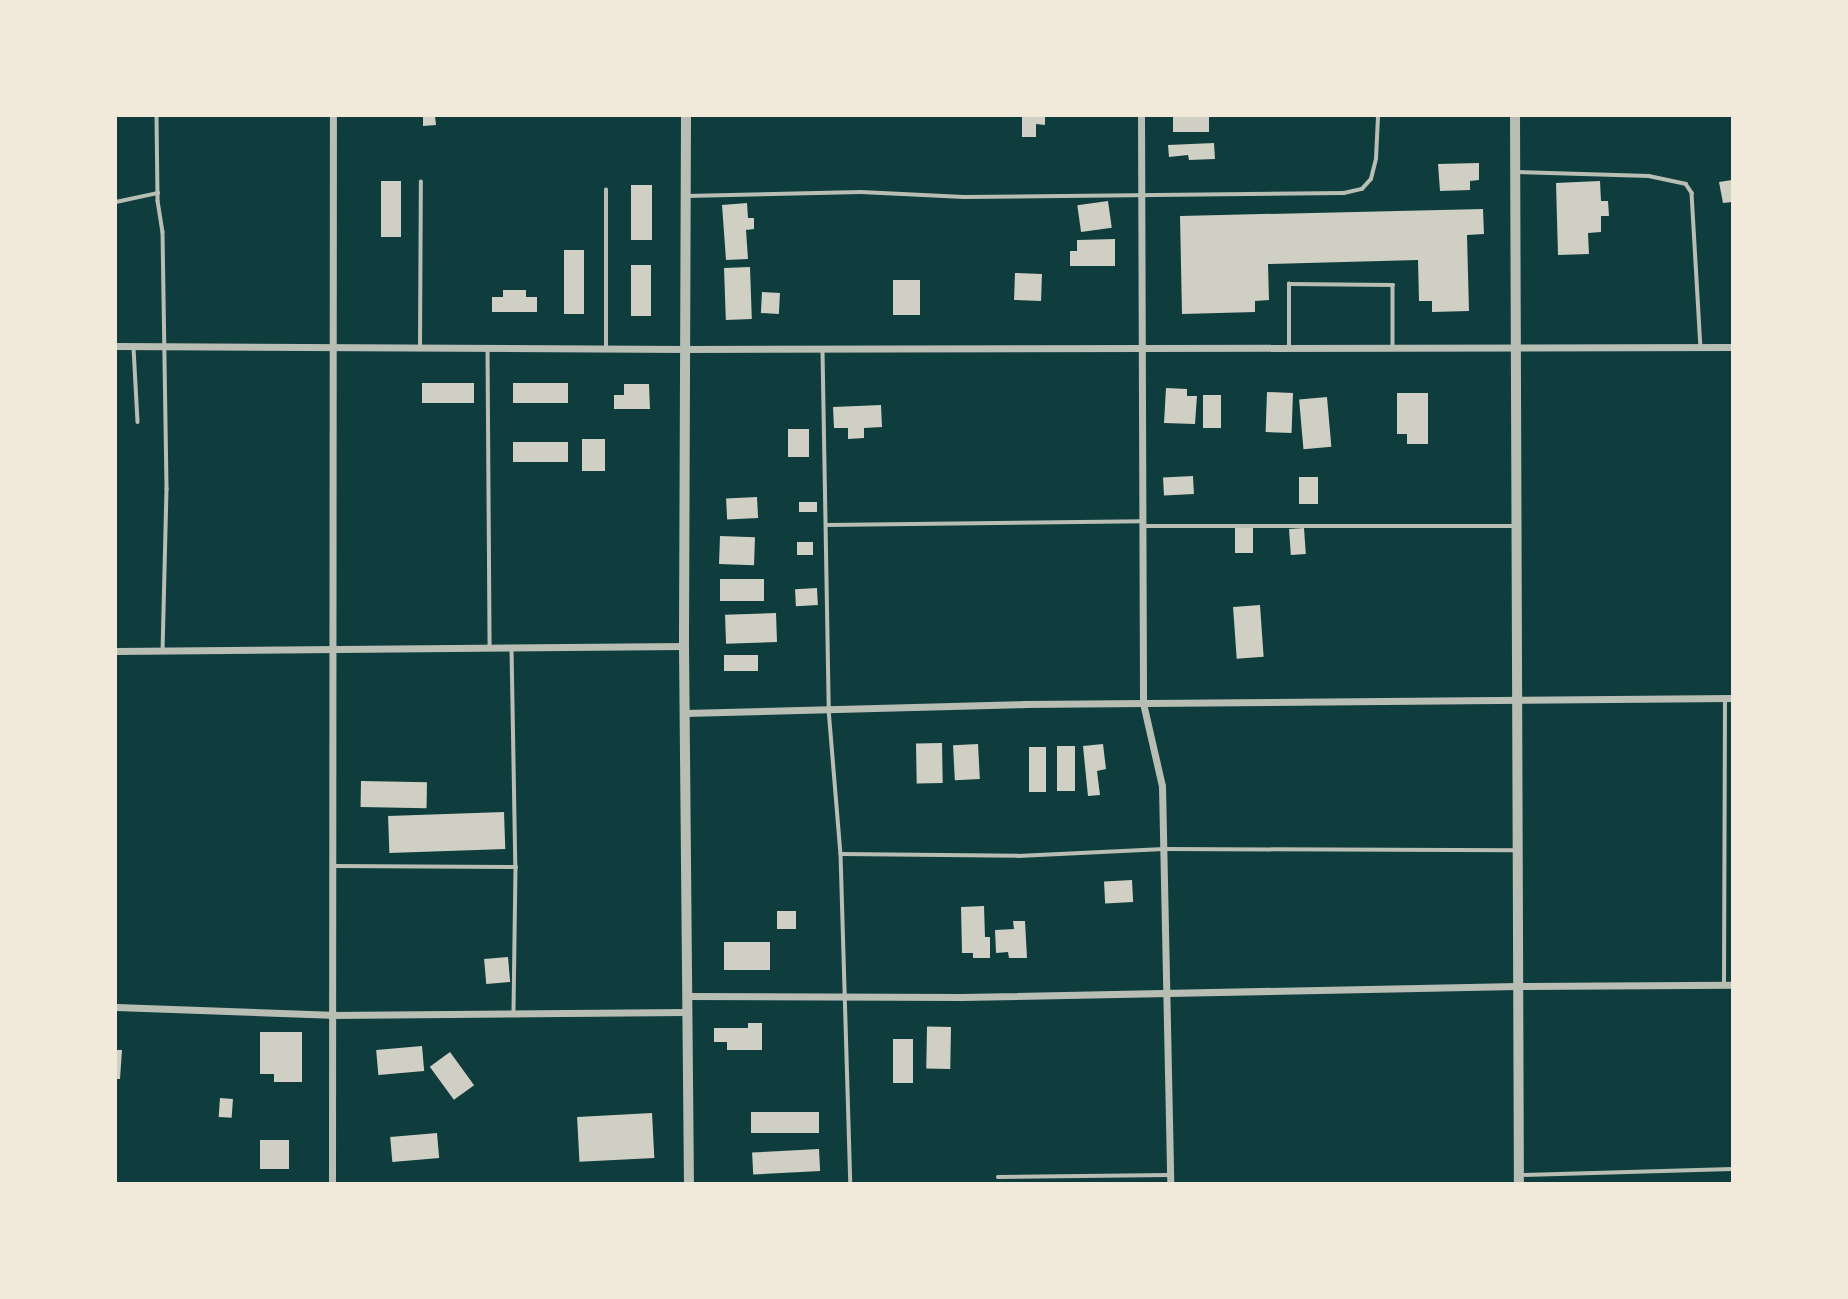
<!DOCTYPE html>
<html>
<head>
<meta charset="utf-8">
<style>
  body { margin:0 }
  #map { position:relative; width:1848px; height:1299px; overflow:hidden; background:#0f3d3e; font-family:Jost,sans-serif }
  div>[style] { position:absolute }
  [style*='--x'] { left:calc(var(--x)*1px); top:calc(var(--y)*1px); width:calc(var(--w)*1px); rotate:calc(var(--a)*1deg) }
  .building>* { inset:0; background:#cfcfc3; transform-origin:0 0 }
  .service>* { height:3.5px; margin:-1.75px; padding:0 1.75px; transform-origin:1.75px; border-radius:1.75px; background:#b8beb3 }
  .minor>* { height:7px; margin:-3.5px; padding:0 3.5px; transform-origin:3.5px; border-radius:3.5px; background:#b8beb3 }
  .tertiary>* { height:10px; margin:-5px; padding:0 5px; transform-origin:5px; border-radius:5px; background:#b8beb3 }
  span { translate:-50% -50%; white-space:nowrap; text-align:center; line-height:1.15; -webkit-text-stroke:6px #f1e9da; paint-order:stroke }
  .frame { position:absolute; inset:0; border:117px solid #f1e9da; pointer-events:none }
</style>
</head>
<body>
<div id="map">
  <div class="building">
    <i style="clip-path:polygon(423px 116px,435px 116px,436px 125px,423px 126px)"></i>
    <i style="clip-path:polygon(1022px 116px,1045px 116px,1045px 125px,1036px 124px,1036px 137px,1022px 137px)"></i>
    <i style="left:1173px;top:116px;width:36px;height:16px"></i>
    <i style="clip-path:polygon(1214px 143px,1215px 159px,1189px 160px,1188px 155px,1169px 157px,1168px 145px)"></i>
    <i style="clip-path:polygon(1479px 163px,1479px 180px,1470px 181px,1470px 190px,1440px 191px,1438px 164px)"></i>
    <i style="clip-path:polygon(1732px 180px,1732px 202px,1723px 203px,1719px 182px)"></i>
    <i style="left:381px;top:181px;width:20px;height:56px"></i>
    <i style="clip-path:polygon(1600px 181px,1601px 201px,1608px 201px,1609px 216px,1601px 216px,1601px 232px,1588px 233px,1589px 254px,1558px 255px,1556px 183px)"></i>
    <i style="left:631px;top:185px;width:21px;height:55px"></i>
    <i style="left:1108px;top:201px;width:27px;height:31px;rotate:82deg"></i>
    <i style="clip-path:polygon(747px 203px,748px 218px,754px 218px,754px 229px,746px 230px,748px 259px,726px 260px,722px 205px)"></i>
    <i style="clip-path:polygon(1483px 209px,1484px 234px,1467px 235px,1469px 311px,1432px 312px,1432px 301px,1419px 301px,1418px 260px,1268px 264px,1269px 300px,1255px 301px,1255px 312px,1182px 314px,1180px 216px)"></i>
    <i style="clip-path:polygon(1115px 239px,1115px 266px,1070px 266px,1070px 251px,1077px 251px,1077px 240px)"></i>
    <i style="left:564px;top:250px;width:20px;height:64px"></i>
    <i style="left:631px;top:265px;width:20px;height:51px"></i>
    <i style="left:750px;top:267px;width:52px;height:26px;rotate:88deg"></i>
    <i style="left:1015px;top:273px;width:27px;height:27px;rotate:2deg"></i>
    <i style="left:893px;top:280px;width:27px;height:35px"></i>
    <i style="clip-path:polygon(503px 290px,526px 290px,526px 297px,537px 297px,537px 312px,492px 312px,492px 297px,503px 297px)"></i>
    <i style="left:762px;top:292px;width:18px;height:21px;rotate:3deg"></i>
    <i style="left:422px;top:383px;width:52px;height:20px"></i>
    <i style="left:513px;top:383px;width:55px;height:20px"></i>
    <i style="clip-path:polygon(624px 384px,649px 384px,650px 409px,614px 409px,614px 395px,624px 395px)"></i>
    <i style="clip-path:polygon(1166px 388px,1187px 389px,1187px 396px,1197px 396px,1195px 424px,1164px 423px)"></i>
    <i style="left:1267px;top:392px;width:26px;height:40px;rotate:2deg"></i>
    <i style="clip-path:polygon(1397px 393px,1428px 393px,1428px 444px,1407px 444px,1407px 434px,1397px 434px)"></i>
    <i style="left:1203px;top:395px;width:18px;height:33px"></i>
    <i style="left:1327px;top:397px;width:50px;height:28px;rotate:85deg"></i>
    <i style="clip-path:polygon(881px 405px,882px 427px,864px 428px,864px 438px,848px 439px,848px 428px,834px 428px,833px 407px)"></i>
    <i style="left:788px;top:429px;width:21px;height:28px"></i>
    <i style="left:582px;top:439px;width:23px;height:32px"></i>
    <i style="left:513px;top:442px;width:55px;height:20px"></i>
    <i style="left:1193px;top:476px;width:18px;height:30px;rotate:87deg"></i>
    <i style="left:1299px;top:477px;width:19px;height:27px"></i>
    <i style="left:757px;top:497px;width:21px;height:31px;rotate:87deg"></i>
    <i style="left:799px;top:502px;width:18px;height:10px"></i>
    <i style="left:1235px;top:528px;width:18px;height:25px"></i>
    <i style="left:1304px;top:528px;width:26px;height:15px;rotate:86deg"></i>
    <i style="left:720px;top:536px;width:35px;height:28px;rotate:2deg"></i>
    <i style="left:797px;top:542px;width:16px;height:13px"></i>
    <i style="left:720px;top:579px;width:44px;height:22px"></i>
    <i style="left:817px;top:588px;width:17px;height:22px;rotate:87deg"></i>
    <i style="left:1260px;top:605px;width:52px;height:27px;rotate:86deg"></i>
    <i style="left:776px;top:613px;width:29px;height:51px;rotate:88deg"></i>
    <i style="left:724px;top:655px;width:34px;height:16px"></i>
    <i style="left:942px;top:743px;width:40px;height:26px;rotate:89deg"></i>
    <i style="left:978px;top:744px;width:35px;height:25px;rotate:87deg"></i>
    <i style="clip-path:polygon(1103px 744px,1106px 769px,1097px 771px,1100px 795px,1088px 796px,1083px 746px)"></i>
    <i style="left:1057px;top:746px;width:18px;height:45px"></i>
    <i style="left:1029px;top:747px;width:17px;height:45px"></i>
    <i style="left:361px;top:781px;width:66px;height:26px;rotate:1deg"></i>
    <i style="left:504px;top:812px;width:37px;height:116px;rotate:88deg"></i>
    <i style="left:1132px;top:880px;width:22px;height:28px;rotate:87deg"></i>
    <i style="clip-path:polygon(984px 906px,985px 937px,990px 937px,990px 958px,973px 958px,973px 953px,962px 953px,961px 907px)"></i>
    <i style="left:777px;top:911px;width:19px;height:18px"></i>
    <i style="clip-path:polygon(1013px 921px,1025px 921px,1027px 958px,1009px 958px,1008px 952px,996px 953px,995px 930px,1014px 929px)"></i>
    <i style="left:724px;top:942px;width:46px;height:28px"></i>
    <i style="left:508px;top:957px;width:25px;height:24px;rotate:85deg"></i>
    <i style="clip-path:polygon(748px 1023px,762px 1023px,762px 1050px,727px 1050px,727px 1042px,714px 1042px,714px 1028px,748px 1028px)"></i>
    <i style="left:951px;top:1027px;width:42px;height:24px;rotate:91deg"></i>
    <i style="clip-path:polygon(260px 1032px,302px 1032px,302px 1082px,274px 1082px,274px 1074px,260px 1074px)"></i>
    <i style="left:893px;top:1039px;width:20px;height:44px"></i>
    <i style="left:422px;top:1046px;width:25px;height:46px;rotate:85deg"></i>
    <i style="clip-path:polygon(116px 1050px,122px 1050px,120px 1079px,116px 1079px)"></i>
    <i style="left:450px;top:1052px;width:41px;height:25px;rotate:54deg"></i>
    <i style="left:220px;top:1098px;width:13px;height:19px;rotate:4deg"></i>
    <i style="left:751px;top:1112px;width:68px;height:21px"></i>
    <i style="left:652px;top:1113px;width:45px;height:75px;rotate:87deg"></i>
    <i style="left:437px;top:1133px;width:25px;height:47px;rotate:85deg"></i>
    <i style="left:260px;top:1140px;width:29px;height:29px"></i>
    <i style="left:819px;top:1149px;width:22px;height:67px;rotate:87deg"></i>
  </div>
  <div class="service">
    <i style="--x:157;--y:116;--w:85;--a:89.3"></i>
    <i style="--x:158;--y:201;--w:31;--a:81"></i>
    <i style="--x:163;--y:232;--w:257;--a:89.1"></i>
    <i style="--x:167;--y:489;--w:162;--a:91.4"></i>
    <i style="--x:1517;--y:172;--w:132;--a:1.7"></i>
    <i style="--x:1649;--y:176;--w:38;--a:12"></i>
    <i style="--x:1686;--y:184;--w:11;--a:56"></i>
    <i style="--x:1692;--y:193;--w:154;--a:86.7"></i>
    <i style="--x:686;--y:196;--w:175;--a:-1.3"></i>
    <i style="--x:861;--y:192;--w:103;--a:2.8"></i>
    <i style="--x:964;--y:197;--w:380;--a:-0.6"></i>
    <i style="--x:1344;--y:193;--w:18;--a:-13"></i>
    <i style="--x:1362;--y:189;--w:13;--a:-48"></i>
    <i style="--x:1371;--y:179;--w:21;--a:-76"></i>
    <i style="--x:1376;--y:159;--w:43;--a:-87.3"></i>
    <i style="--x:116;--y:202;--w:43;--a:-12.1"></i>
    <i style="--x:134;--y:348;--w:74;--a:86.9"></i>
    <i style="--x:420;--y:348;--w:166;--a:-89.7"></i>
    <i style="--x:488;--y:348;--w:299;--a:89.6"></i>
    <i style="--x:1289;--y:348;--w:64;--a:-90"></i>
    <i style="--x:1289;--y:284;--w:104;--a:0.6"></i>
    <i style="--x:1393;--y:285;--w:61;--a:90"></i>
    <i style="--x:606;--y:349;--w:159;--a:-90"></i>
    <i style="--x:823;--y:351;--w:358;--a:89"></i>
    <i style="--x:829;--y:709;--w:145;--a:85.3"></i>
    <i style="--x:841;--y:854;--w:330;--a:88.3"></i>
    <i style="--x:826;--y:525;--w:316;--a:-0.7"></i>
    <i style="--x:1144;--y:526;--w:370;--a:0"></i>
    <i style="--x:512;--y:648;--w:219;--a:89"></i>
    <i style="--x:516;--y:867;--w:145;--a:90.8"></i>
    <i style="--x:841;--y:854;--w:177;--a:0.6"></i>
    <i style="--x:1018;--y:856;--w:146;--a:-2.7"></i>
    <i style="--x:1164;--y:849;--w:352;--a:0.2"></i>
    <i style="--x:333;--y:866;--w:183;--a:0.3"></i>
    <i style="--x:1724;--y:983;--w:285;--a:-89.8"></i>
    <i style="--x:1521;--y:1175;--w:211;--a:-1.6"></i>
    <i style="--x:998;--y:1177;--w:171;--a:-0.7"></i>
  </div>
  <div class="minor">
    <i style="--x:1141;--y:116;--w:587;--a:89.8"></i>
    <i style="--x:1143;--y:703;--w:85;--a:77.1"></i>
    <i style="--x:1162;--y:786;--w:398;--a:88.8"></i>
    <i style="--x:116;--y:346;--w:569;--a:0.3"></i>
    <i style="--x:685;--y:349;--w:1047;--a:-0.11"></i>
    <i style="--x:116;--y:651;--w:568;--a:-0.5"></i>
    <i style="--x:685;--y:713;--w:338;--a:-1.5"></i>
    <i style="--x:1023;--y:704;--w:709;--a:-0.48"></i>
    <i style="--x:686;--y:996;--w:275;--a:0.2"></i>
    <i style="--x:961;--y:997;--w:556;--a:-1.13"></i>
    <i style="--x:1517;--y:986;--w:215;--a:-0.3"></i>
    <i style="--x:116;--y:1007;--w:214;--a:2.1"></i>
    <i style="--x:330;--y:1015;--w:356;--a:-0.5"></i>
    <i style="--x:332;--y:1184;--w:1068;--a:-89.95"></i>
  </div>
  <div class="tertiary">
    <i style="--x:686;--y:116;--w:530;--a:90.22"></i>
    <i style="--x:684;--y:646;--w:538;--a:89.47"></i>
    <i style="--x:1515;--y:116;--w:1068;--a:89.79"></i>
  </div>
  <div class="frame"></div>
</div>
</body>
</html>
